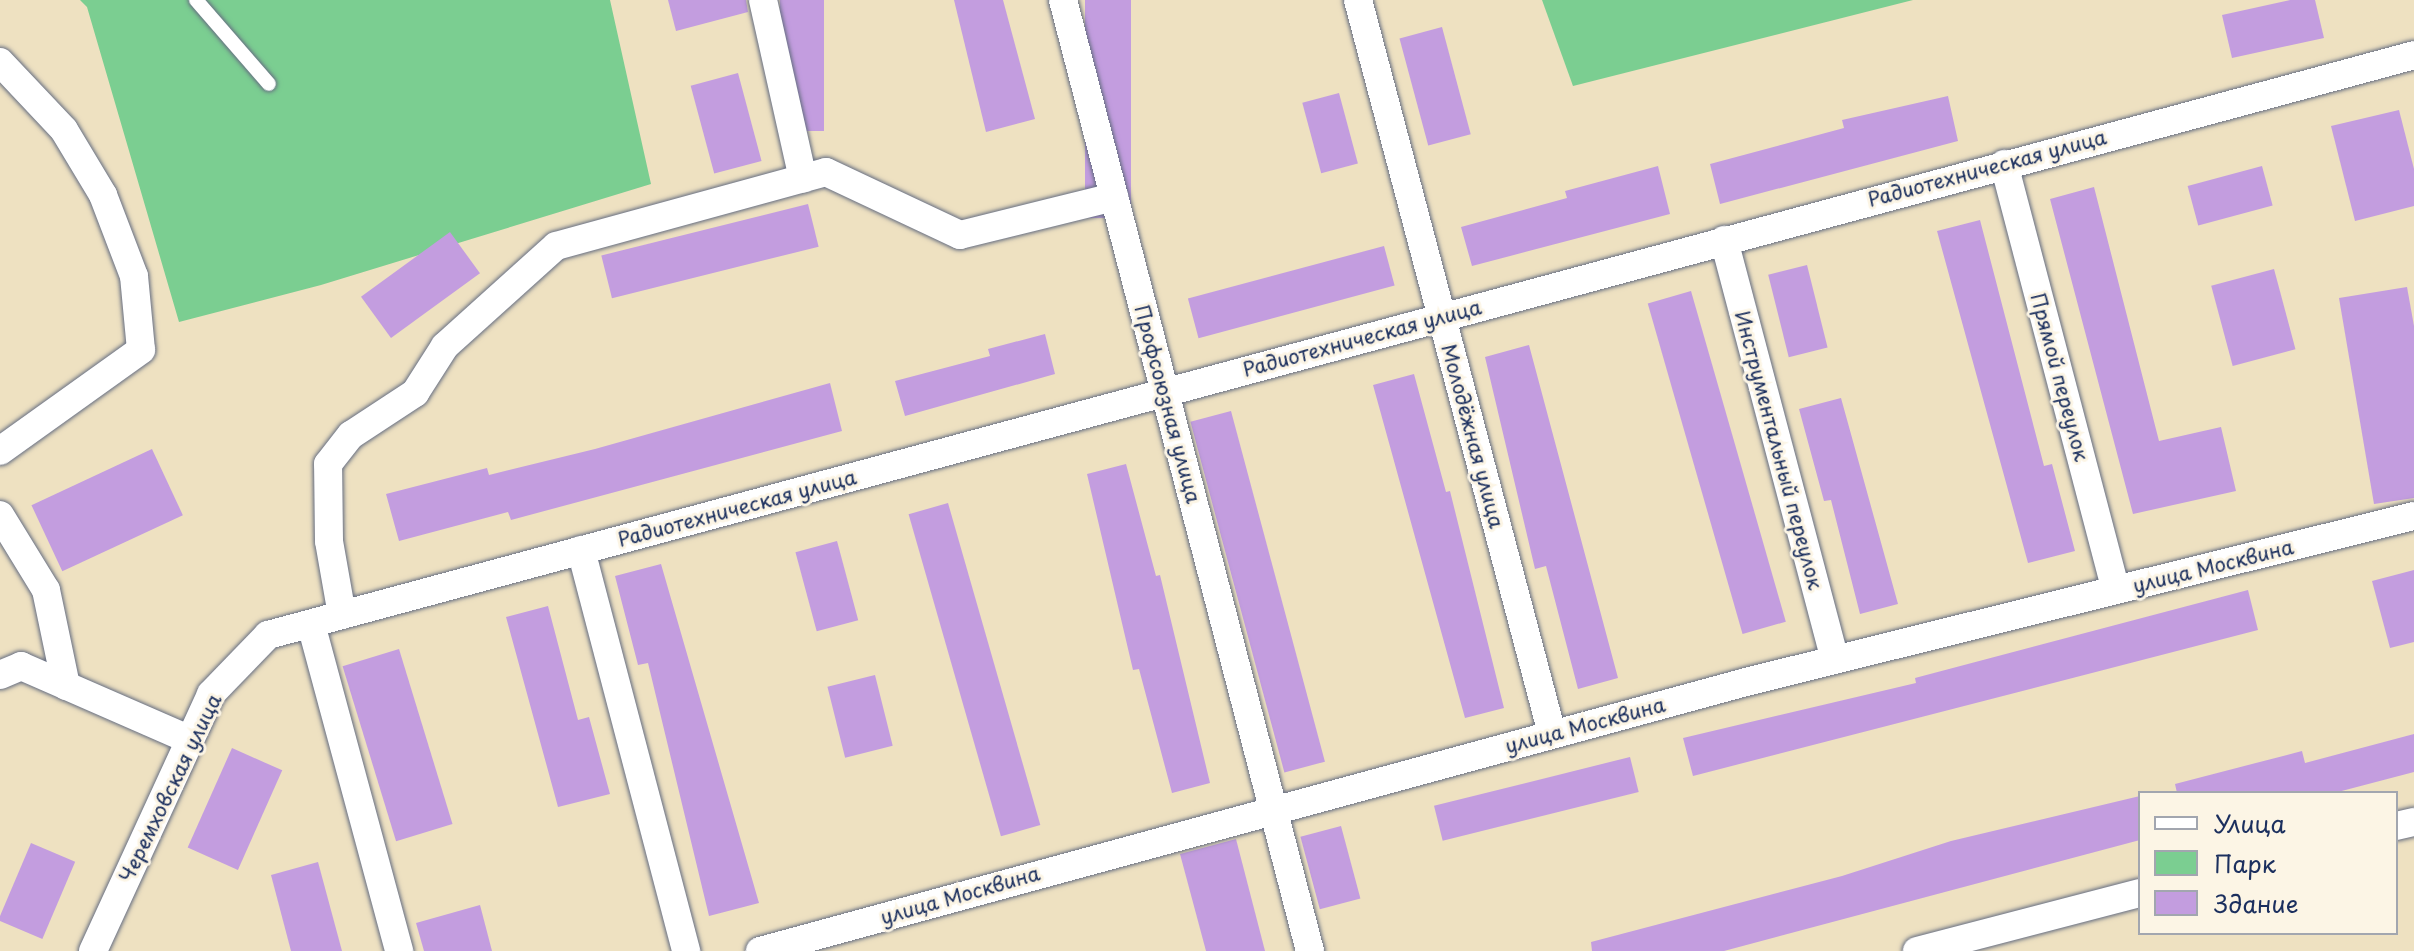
<!DOCTYPE html>
<html>
<head>
<meta charset="utf-8">
<style>
  body { margin:0 }
  #map { position:relative; width:2414px; height:951px; overflow:hidden; background:#eee1c1; font-family:"Playpen Sans",sans-serif }
  div>[style] { position:absolute }
  [style*='--x'] { left:calc(var(--x)*1px); top:calc(var(--y)*1px); width:calc(var(--w)*1px); rotate:calc(var(--a)*1deg) }
  .green>* { inset:0; background:#7bce91 }
  .building>* { inset:0; background:#c39ddf; transform-origin:0 0 }
  .roads { filter:drop-shadow(0 0 2px #656d81) drop-shadow(0 0 2px #656d81) }
  .service>* { height:14px; margin:-7px; padding:0 7px; transform-origin:7px; border-radius:7px; background:#fff }
  .minor>* { height:28px; margin:-14px; padding:0 14px; transform-origin:14px; border-radius:14px; background:#fff }
  span { translate:-50% -50%; white-space:nowrap; text-align:center; line-height:1.15; -webkit-text-stroke:6px #fcf5e5; paint-order:stroke }
  .street-label { font-size:20px; color:#1b2f5e }
  .legend { position:absolute; left:2138px; top:791px; width:260px; height:144px; box-sizing:border-box; background:#fcf5e5; border:2px solid #a2a6af; margin:0; padding:10px 14px; list-style:none; font-size:24px; color:#1b2f5e }
  .legend li { display:flex; align-items:center; gap:16px; height:40px }
  .legend b { width:40px; border:2px solid #a2a6af }
</style>
</head>
<body>
<div id="map">
  <div class="green">
    <i style="clip-path:polygon(80px 0,610px 0,651px 184px,321px 285px,179px 322px,87px 7px)"></i>
    <i style="clip-path:polygon(1542px 0,1913px 0,1573px 86px)"></i>
  </div>
  <div class="building">
    <i style="clip-path:polygon(668px 0,746px 0,748px 12px,676px 31px)"></i>
    <i style="left:780px;top:0;width:44px;height:131px"></i>
    <i style="clip-path:polygon(954px 0,1003px 0,1035px 119px,986px 132px)"></i>
    <i style="left:1085px;top:0;width:46px;height:218px"></i>
    <i style="clip-path:polygon(2290px 0,2315px 0,2324px 38px,2232px 58px,2222px 15px)"></i>
    <i style="left:1442px;top:27px;width:111px;height:44px;rotate:75deg"></i>
    <i style="left:738px;top:73px;width:91px;height:49px;rotate:75deg"></i>
    <i style="left:1339px;top:93px;width:73px;height:38px;rotate:75deg"></i>
    <i style="clip-path:polygon(1948px 96px,1958px 141px,1720px 204px,1710px 164px,1844px 128px,1842px 120px)"></i>
    <i style="clip-path:polygon(2399px 110px,2414px 169px,2414px 206px,2355px 221px,2331px 126px)"></i>
    <i style="clip-path:polygon(1658px 166px,1670px 214px,1472px 266px,1461px 227px,1567px 198px,1565px 191px)"></i>
    <i style="left:2262px;top:166px;width:41px;height:77px;rotate:75deg"></i>
    <i style="clip-path:polygon(2094px 187px,2159px 441px,2221px 427px,2236px 491px,2133px 514px,2050px 199px)"></i>
    <i style="left:808px;top:204px;width:44px;height:213px;rotate:76deg"></i>
    <i style="clip-path:polygon(1980px 220px,2044px 466px,2052px 464px,2075px 551px,2028px 563px,1937px 231px)"></i>
    <i style="left:450px;top:232px;width:51px;height:110px;rotate:54deg"></i>
    <i style="left:1384px;top:246px;width:41px;height:203px;rotate:75deg"></i>
    <i style="left:1807px;top:265px;width:85px;height:40px;rotate:76deg"></i>
    <i style="left:2274px;top:269px;width:83px;height:65px;rotate:75deg"></i>
    <i style="clip-path:polygon(2407px 287px,2414px 326px,2414px 498px,2374px 504px,2339px 298px)"></i>
    <i style="left:1691px;top:291px;width:344px;height:45px;rotate:74deg"></i>
    <i style="clip-path:polygon(1045px 334px,1055px 374px,905px 416px,895px 381px,990px 356px,988px 349px)"></i>
    <i style="clip-path:polygon(1529px 345px,1618px 678px,1578px 689px,1546px 566px,1535px 569px,1485px 357px)"></i>
    <i style="clip-path:polygon(1414px 374px,1446px 492px,1450px 491px,1504px 708px,1465px 718px,1373px 385px)"></i>
    <i style="clip-path:polygon(830px 383px,842px 431px,511px 520px,508px 512px,399px 541px,386px 494px,487px 468px,489px 475px,595px 449px)"></i>
    <i style="clip-path:polygon(1841px 398px,1898px 604px,1860px 614px,1831px 500px,1824px 501px,1799px 409px)"></i>
    <i style="left:1231px;top:411px;width:363px;height:42px;rotate:75deg"></i>
    <i style="left:152px;top:449px;width:73px;height:133px;rotate:65deg"></i>
    <i style="clip-path:polygon(1126px 464px,1156px 576px,1160px 575px,1210px 783px,1172px 793px,1139px 669px,1133px 670px,1087px 474px)"></i>
    <i style="left:948px;top:503px;width:335px;height:41px;rotate:74deg"></i>
    <i style="left:837px;top:541px;width:82px;height:43px;rotate:75deg"></i>
    <i style="clip-path:polygon(661px 564px,759px 903px,709px 916px,648px 663px,638px 665px,615px 576px)"></i>
    <i style="clip-path:polygon(2414px 570px,2414px 642px,2390px 648px,2372px 581px)"></i>
    <i style="clip-path:polygon(2248px 590px,2258px 630px,1693px 776px,1683px 738px,1916px 683px,1915px 678px)"></i>
    <i style="clip-path:polygon(548px 606px,578px 720px,589px 717px,610px 794px,558px 807px,506px 617px)"></i>
    <i style="left:399px;top:649px;width:183px;height:59px;rotate:73deg"></i>
    <i style="left:875px;top:675px;width:73px;height:49px;rotate:76deg"></i>
    <i style="clip-path:polygon(2414px 734px,2414px 772px,2334px 793px,2177px 793px,2175px 784px,2302px 751px,2305px 763px)"></i>
    <i style="left:232px;top:748px;width:55px;height:109px;rotate:24deg"></i>
    <i style="left:1630px;top:757px;width:36px;height:202px;rotate:76deg"></i>
    <i style="clip-path:polygon(2140px 796px,2140px 840px,1724px 951px,1592px 951px,1591px 942px,1842px 876px,1951px 841px)"></i>
    <i style="left:1341px;top:826px;width:75px;height:42px;rotate:75deg"></i>
    <i style="clip-path:polygon(1236px 839px,1265px 951px,1206px 951px,1180px 854px)"></i>
    <i style="left:31px;top:843px;width:48px;height:84px;rotate:23deg"></i>
    <i style="clip-path:polygon(318px 862px,342px 951px,291px 951px,271px 875px)"></i>
    <i style="clip-path:polygon(480px 905px,492px 951px,424px 951px,416px 923px)"></i>
  </div>
  <div class="roads">
    <div class="service">
      <i style="--x:196;--y:0;--w:111;--a:49"></i>
    </div>
    <div class="minor">
      <i style="--x:763;--y:0;--w:183;--a:77.4"></i>
      <i style="--x:1063;--y:0;--w:983;--a:75.44"></i>
      <i style="--x:1358;--y:0;--w:759;--a:75.19"></i>
      <i style="--x:0;--y:62;--w:93;--a:46.7"></i>
      <i style="--x:64;--y:130;--w:76;--a:59"></i>
      <i style="--x:103;--y:195;--w:87;--a:69.1"></i>
      <i style="--x:134;--y:276;--w:74;--a:84.6"></i>
      <i style="--x:141;--y:350;--w:173;--a:144.4"></i>
      <i style="--x:2004;--y:164;--w:440;--a:75.3"></i>
      <i style="--x:1724;--y:240;--w:434;--a:75.2"></i>
      <i style="--x:0;--y:515;--w:88;--a:58.5"></i>
      <i style="--x:46;--y:590;--w:98;--a:78.2"></i>
      <i style="--x:581;--y:550;--w:415;--a:75.3"></i>
      <i style="--x:342;--y:615;--w:75;--a:-100"></i>
      <i style="--x:329;--y:541;--w:77;--a:-90.7"></i>
      <i style="--x:328;--y:464;--w:37;--a:-52"></i>
      <i style="--x:351;--y:435;--w:77;--a:-33.3"></i>
      <i style="--x:415;--y:393;--w:56;--a:-57.4"></i>
      <i style="--x:445;--y:346;--w:149;--a:-42"></i>
      <i style="--x:556;--y:246;--w:280;--a:-15.3"></i>
      <i style="--x:826;--y:172;--w:148;--a:25.2"></i>
      <i style="--x:960;--y:235;--w:159;--a:-13.9"></i>
      <i style="--x:311;--y:624;--w:339;--a:74.9"></i>
      <i style="--x:0;--y:675;--w:23;--a:-23"></i>
      <i style="--x:21;--y:666;--w:184;--a:23.6"></i>
      <i style="--x:2396;--y:826;--w:18;--a:-13"></i>
      <i style="--x:93;--y:951;--w:283;--a:-65.3"></i>
      <i style="--x:211;--y:694;--w:82;--a:-46"></i>
      <i style="--x:268;--y:635;--w:2223;--a:-15.12"></i>
      <i style="--x:760;--y:951;--w:1022;--a:-15.26"></i>
      <i style="--x:1746;--y:682;--w:688;--a:-13.96"></i>
      <i style="--x:1917;--y:951;--w:230;--a:-14.6"></i>
    </div>
  </div>
  <div class="street-label">
    <span style="left:1987px;top:168px;rotate:-15deg">Радиотехническая улица</span>
    <span style="left:1362px;top:338px;rotate:-15deg">Радиотехническая улица</span>
    <span style="left:2060px;top:377px;rotate:75deg">Прямой переулок</span>
    <span style="left:1168px;top:404px;rotate:75deg">Профсоюзная улица</span>
    <span style="left:1473px;top:436px;rotate:75deg">Молодёжная улица</span>
    <span style="left:1779px;top:450px;rotate:75deg">Инструментальный переулок</span>
    <span style="left:737px;top:508px;rotate:-15deg">Радиотехническая улица</span>
    <span style="left:2213px;top:566px;rotate:-14deg">улица Москвина</span>
    <span style="left:1585px;top:725px;rotate:-15deg">улица Москвина</span>
    <span style="left:170px;top:788px;rotate:-64deg">Черемховская улица</span>
    <span style="left:960px;top:895px;rotate:-16deg">улица Москвина</span>
  </div>
  <ul class="legend">
  <li><b style="height:10px;background:#fff"></b>Улица</li>
  <li><b style="height:22px;background:#7bce91"></b>Парк</li>
  <li><b style="height:22px;background:#c39ddf"></b>Здание</li>
  </ul>
</div>
</body>
</html>
